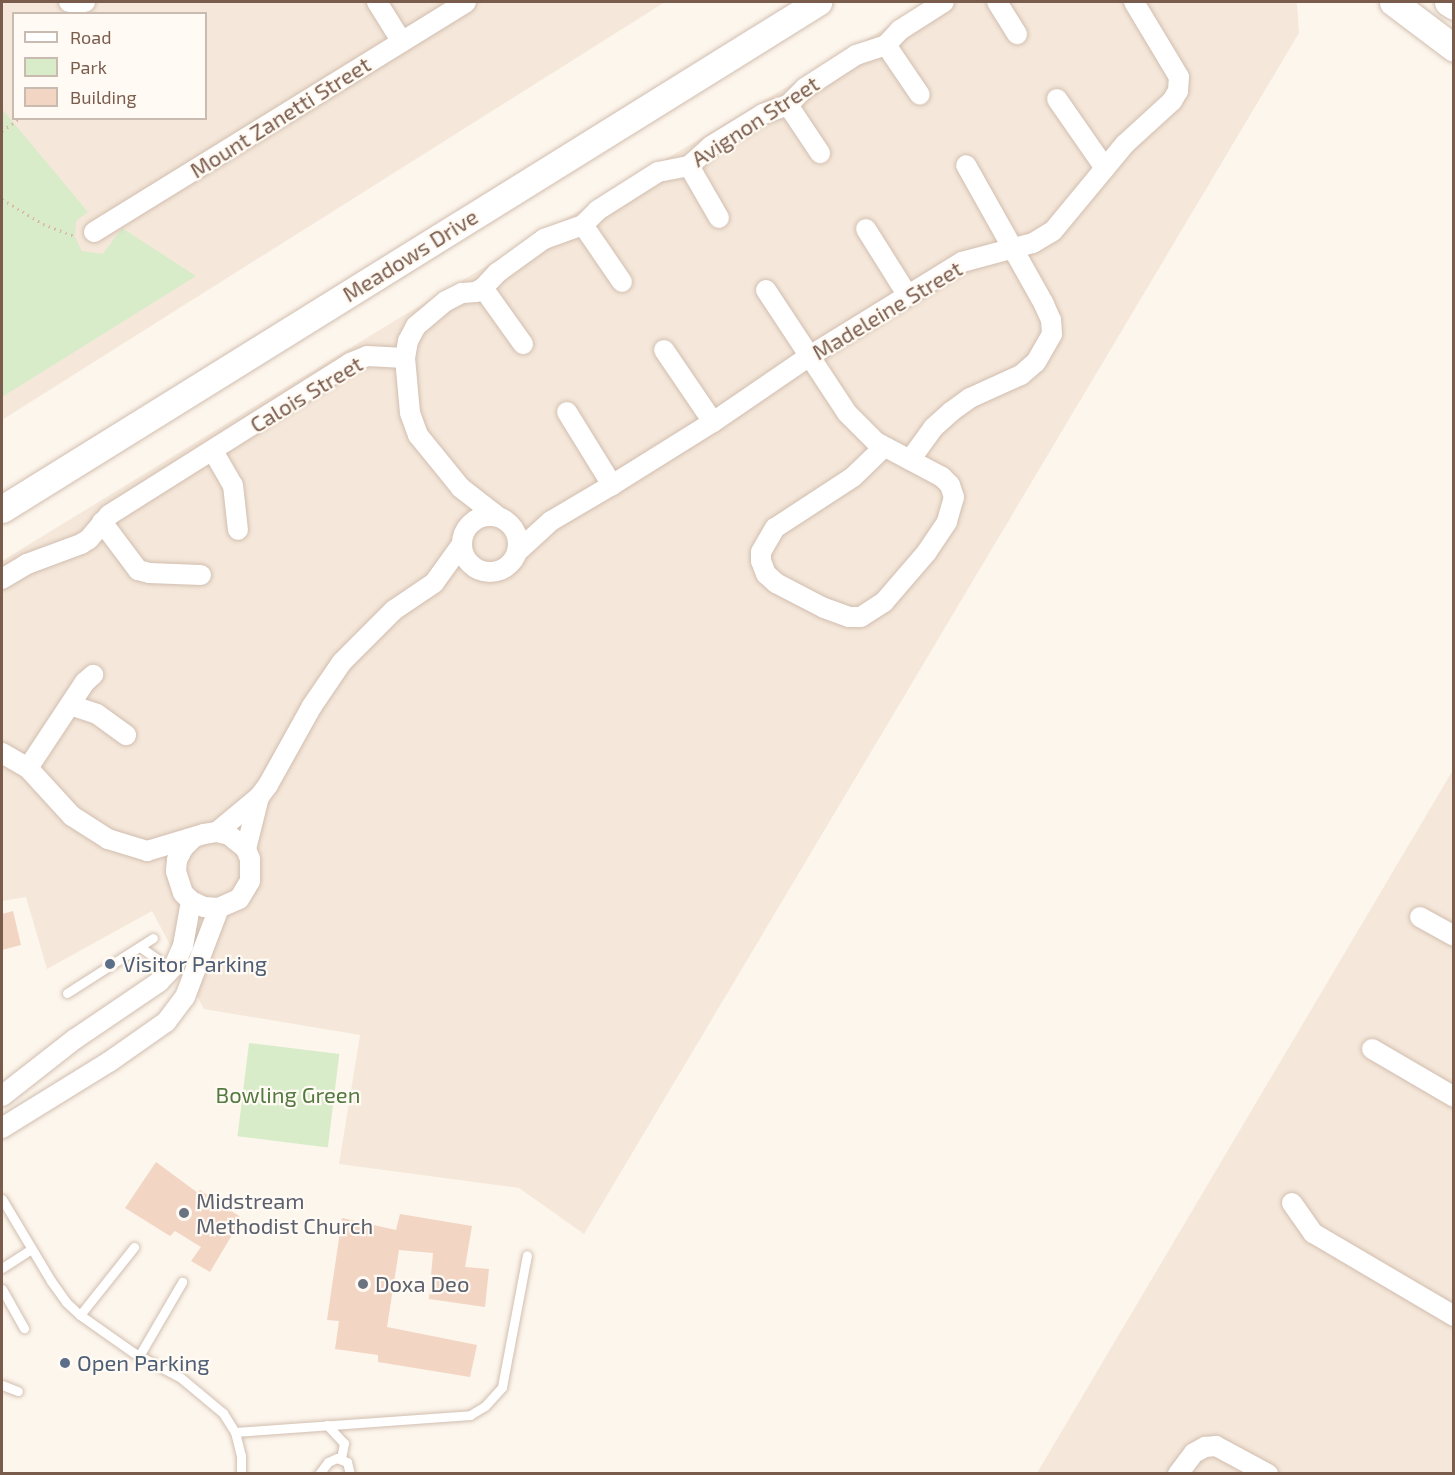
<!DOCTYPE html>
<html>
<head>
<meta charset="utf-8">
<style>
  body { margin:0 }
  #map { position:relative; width:1455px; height:1475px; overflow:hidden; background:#fdf6ec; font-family:"Exo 2",sans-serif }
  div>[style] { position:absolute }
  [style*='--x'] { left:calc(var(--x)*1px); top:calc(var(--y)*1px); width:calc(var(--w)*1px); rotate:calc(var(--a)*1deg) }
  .residential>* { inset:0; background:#f5e8da }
  .green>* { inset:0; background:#d8ecc9; transform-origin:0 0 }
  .building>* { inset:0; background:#f3d5c3 }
  .path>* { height:3px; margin-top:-1.5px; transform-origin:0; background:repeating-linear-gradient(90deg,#d9b8a5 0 1.5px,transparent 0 6px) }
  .roads { filter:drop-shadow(0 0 2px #d1beb0) drop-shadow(0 0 2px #d1beb0) }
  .lane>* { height:9px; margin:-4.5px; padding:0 4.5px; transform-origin:4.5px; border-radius:4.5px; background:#fff }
  .street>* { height:20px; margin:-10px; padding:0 10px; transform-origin:10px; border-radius:10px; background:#fff }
  .street>.ring { margin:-10px; padding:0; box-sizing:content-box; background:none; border:20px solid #fff; border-radius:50% }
  .secondary>* { height:27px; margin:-13.5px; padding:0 13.5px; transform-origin:13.5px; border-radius:13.5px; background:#fff }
  .dots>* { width:16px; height:16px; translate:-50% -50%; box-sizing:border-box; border:3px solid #fffaf3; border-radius:50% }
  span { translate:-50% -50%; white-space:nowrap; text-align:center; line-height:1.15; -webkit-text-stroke:4.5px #fffaf3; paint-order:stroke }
  .street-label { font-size:22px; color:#7a5c4d }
  .service-label { font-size:22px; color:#4e5e75 }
  .left { translate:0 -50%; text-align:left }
  .park-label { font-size:22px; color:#537a41 }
  .worship-label { font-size:22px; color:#5b616d }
  .frame { position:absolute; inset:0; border:3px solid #7a5c4d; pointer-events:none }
  .legend { position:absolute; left:12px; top:12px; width:195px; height:108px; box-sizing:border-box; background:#fffaf3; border:2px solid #cabbb1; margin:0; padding:8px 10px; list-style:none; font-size:18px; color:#7a5c4d }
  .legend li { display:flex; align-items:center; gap:12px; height:30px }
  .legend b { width:30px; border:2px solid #cabbb1 }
</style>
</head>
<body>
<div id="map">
  <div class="residential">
    <i style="clip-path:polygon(evenodd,2px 2px,665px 2px,2px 420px,2px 2px,14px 14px,206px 14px,206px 118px,14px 118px,14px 14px)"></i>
    <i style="clip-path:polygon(929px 2px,1294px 2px,1297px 4px,1299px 33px,584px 1234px,519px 1188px,339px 1164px,360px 1035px,204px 1009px,152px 911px,47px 969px,26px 897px,2px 901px,2px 561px,391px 323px)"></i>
    <i style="clip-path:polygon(1453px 770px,1453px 1473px,1037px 1473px)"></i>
  </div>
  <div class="green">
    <i style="clip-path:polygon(2px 109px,88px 212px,76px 221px,75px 237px,82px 251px,103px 254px,122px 228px,196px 276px,2px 397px)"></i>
    <i style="left:249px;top:1043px;width:91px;height:94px;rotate:7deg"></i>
  </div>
  <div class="building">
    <i style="clip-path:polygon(13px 911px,21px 945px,2px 950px,2px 914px)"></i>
    <i style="clip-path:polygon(156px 1162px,198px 1193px,200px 1190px,242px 1218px,210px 1272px,191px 1261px,201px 1247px,175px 1231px,170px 1236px,125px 1208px)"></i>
    <i style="clip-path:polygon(400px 1214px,472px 1226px,465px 1267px,489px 1269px,485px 1307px,429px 1299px,433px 1253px,399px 1250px,387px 1327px,477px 1345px,470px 1377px,378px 1362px,378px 1355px,335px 1349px,339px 1321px,327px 1320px,342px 1218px,396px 1230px)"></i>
  </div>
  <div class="path">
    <i style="--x:2;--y:131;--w:22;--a:-36"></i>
    <i style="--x:2;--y:199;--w:48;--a:31.4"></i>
    <i style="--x:43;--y:224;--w:36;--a:21"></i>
  </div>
  <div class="roads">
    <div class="lane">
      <i style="--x:140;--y:947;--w:21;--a:35"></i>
      <i style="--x:157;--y:959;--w:17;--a:50"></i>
      <i style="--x:67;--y:993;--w:102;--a:-32.6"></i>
      <i style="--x:2;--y:1199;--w:96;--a:59.1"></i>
      <i style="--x:51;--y:1281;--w:26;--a:54"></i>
      <i style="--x:66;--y:1302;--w:19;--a:43"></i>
      <i style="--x:80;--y:1315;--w:66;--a:35.1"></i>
      <i style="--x:134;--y:1353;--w:53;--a:28"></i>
      <i style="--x:181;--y:1378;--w:55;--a:39.8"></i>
      <i style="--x:223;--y:1413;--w:22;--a:58"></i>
      <i style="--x:235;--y:1432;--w:25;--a:76"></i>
      <i style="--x:241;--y:1456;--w:18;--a:90"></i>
      <i style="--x:2;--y:1268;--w:35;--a:-33"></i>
      <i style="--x:2;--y:1289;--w:45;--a:60.6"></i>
      <i style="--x:80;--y:1315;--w:87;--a:-51.5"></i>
      <i style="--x:139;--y:1356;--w:86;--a:-59.8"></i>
      <i style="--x:2;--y:1385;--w:17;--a:21"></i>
      <i style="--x:327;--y:1425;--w:25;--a:47"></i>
      <i style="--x:344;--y:1443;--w:16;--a:101"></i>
      <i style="--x:235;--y:1432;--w:236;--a:-4.1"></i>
      <i style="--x:470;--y:1415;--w:17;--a:-31"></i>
      <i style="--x:485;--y:1406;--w:25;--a:-48"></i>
      <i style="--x:502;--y:1387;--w:134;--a:-79.3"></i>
      <i style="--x:319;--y:1474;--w:15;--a:-53"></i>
      <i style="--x:328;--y:1462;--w:10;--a:-24"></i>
      <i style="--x:337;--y:1458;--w:11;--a:22"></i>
      <i style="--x:347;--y:1462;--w:12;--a:76"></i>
    </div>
    <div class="street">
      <i style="--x:69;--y:2;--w:16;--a:0"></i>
      <i style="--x:377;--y:2;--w:47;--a:58"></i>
      <i style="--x:997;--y:2;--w:38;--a:58"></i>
      <i style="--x:886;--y:45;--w:60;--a:55.8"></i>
      <i style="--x:1057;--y:99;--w:84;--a:55.2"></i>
      <i style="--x:788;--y:105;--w:58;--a:56.3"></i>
      <i style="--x:689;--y:166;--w:60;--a:60"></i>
      <i style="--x:583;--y:225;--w:69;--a:55.6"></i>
      <i style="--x:866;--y:229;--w:79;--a:57.9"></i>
      <i style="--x:94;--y:232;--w:437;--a:-31.7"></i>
      <i style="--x:483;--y:288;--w:69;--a:54.5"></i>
      <i style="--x:766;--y:290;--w:147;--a:56.6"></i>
      <i style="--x:847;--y:413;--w:41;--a:45"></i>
      <i style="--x:876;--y:442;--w:75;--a:27.9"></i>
      <i style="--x:942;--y:477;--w:11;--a:45"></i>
      <i style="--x:950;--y:485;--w:13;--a:72"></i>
      <i style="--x:954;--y:497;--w:26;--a:106"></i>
      <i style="--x:947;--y:522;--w:36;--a:124"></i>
      <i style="--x:927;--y:552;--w:66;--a:130.7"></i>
      <i style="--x:884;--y:602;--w:27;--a:147"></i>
      <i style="--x:861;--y:617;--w:12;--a:180"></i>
      <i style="--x:849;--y:617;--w:27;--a:-160"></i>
      <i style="--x:824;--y:608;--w:54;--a:-152.5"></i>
      <i style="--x:776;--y:583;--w:13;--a:-138"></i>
      <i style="--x:766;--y:574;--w:14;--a:-111"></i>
      <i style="--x:761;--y:561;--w:9;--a:-90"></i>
      <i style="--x:761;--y:552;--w:28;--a:-60"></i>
      <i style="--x:775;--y:528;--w:93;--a:-33.2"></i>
      <i style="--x:853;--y:477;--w:43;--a:-44.1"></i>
      <i style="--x:664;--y:350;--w:87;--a:55.8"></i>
      <i style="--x:567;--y:412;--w:86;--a:58.3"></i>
      <i style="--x:213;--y:451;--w:39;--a:60"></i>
      <i style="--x:233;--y:485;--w:45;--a:83.7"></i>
      <i style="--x:910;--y:460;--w:39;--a:-54"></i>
      <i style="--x:933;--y:428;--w:25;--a:-42"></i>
      <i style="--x:952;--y:411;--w:22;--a:-36"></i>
      <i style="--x:970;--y:398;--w:56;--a:-24.3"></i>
      <i style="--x:1021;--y:375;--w:20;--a:-41"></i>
      <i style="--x:1036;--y:362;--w:32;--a:-60"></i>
      <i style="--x:1052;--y:334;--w:14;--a:-94"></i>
      <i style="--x:1051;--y:320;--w:17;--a:-114"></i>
      <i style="--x:1044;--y:304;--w:159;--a:-119.3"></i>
      <i class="ring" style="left:462px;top:516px;width:36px;height:36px"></i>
      <i style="--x:497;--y:516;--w:46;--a:-142.1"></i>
      <i style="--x:461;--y:488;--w:68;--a:-129.1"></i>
      <i style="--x:418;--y:435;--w:23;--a:-110"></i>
      <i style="--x:410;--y:413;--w:55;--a:-95.2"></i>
      <i style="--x:405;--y:358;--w:17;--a:-80"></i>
      <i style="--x:408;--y:341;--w:17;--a:-62"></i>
      <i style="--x:416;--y:326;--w:39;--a:-40"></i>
      <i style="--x:446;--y:301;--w:18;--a:-27"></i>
      <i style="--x:462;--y:293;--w:14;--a:-4"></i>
      <i style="--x:476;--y:292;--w:8;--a:-30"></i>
      <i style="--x:483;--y:288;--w:21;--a:-47"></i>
      <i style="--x:497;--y:273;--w:58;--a:-35.9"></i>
      <i style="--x:544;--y:239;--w:41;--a:-19.7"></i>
      <i style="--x:583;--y:225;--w:21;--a:-45"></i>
      <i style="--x:598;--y:210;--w:71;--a:-32.3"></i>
      <i style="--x:658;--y:172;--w:32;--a:-11"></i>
      <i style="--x:689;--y:166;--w:30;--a:-42"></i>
      <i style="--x:711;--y:146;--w:61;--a:-31.6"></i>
      <i style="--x:763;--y:114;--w:27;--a:-20"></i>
      <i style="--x:788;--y:105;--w:24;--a:-45"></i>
      <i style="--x:805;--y:88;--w:61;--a:-32.9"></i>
      <i style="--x:856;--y:55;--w:32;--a:-18"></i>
      <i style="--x:886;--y:45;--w:21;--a:-47"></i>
      <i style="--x:900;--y:30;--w:52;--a:-32.5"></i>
      <i style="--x:102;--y:522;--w:60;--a:53.1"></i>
      <i style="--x:138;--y:570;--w:11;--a:15"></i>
      <i style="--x:149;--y:573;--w:52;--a:2.2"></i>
      <i style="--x:517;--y:552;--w:46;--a:-42.4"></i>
      <i style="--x:551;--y:521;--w:71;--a:-30.5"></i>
      <i style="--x:612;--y:485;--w:119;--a:-32"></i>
      <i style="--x:713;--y:422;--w:115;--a:-34.4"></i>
      <i style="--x:808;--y:357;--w:181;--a:-31.7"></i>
      <i style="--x:962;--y:262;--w:73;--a:-15"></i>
      <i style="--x:1033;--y:243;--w:23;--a:-31"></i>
      <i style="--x:1053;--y:231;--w:113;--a:-50.4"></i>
      <i style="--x:1125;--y:144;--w:64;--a:-42.5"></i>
      <i style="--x:1172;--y:101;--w:12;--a:-59"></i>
      <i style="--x:1178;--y:91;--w:14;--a:-86"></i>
      <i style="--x:1179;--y:77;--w:87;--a:-121"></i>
      <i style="--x:2;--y:579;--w:29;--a:-31"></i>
      <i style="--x:27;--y:564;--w:58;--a:-20.3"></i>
      <i style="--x:81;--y:544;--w:9;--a:-32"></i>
      <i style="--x:89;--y:539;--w:31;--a:-50"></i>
      <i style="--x:109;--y:515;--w:285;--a:-32.2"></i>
      <i style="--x:350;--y:363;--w:18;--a:-22"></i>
      <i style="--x:367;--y:356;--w:38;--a:3"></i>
      <i style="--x:70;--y:705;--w:28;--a:18"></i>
      <i style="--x:97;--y:714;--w:36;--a:36"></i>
      <i style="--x:2;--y:753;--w:30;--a:30"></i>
      <i style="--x:28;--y:768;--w:65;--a:47.5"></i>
      <i style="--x:72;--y:816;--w:43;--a:32.6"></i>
      <i style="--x:108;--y:839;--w:41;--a:17.1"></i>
      <i style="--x:147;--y:851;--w:59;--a:-16.6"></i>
      <i style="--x:204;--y:834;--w:13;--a:-9"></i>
      <i style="--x:217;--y:832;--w:12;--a:14"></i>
      <i style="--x:229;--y:835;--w:22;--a:39"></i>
      <i style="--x:246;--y:849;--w:11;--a:68"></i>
      <i style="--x:250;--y:859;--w:22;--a:90"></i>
      <i style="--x:250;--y:881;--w:21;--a:121"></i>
      <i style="--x:239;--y:899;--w:22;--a:156"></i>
      <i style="--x:219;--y:908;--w:15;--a:-176"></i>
      <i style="--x:204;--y:907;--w:14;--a:-155"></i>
      <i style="--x:191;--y:901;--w:11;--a:-135"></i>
      <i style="--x:183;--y:893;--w:23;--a:-108"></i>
      <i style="--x:176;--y:871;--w:11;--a:-85"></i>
      <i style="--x:177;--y:860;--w:13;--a:-63"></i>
      <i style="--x:183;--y:848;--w:13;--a:-45"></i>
      <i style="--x:28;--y:768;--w:103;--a:-56.5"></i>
      <i style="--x:85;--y:682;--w:11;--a:-41"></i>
      <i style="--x:217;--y:832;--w:55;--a:-39.8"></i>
      <i style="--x:259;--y:797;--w:15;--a:-53"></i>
      <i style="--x:268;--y:785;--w:90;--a:-60.9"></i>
      <i style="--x:312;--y:706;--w:53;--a:-55.7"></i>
      <i style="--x:342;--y:662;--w:74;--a:-45"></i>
      <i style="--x:394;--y:610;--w:48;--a:-34"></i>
      <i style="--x:434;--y:583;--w:48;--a:-54.3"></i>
      <i style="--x:246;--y:849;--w:54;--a:-76"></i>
      <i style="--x:1420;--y:917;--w:39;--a:29"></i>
      <i style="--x:1372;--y:1049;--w:95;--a:30.3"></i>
      <i style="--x:2;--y:1096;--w:93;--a:-38"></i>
      <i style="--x:75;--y:1039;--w:102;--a:-34.2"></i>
      <i style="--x:159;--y:982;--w:22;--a:-47"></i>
      <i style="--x:174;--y:966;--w:22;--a:-66"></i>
      <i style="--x:183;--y:946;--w:46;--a:-79.9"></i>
      <i style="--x:2;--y:1128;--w:126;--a:-31.7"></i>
      <i style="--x:109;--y:1062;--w:70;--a:-35.1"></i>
      <i style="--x:166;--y:1022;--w:31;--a:-53"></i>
      <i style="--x:185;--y:997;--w:95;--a:-69.1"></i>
      <i style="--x:1292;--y:1203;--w:37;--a:55"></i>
      <i style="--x:1313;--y:1233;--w:164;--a:30.5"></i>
      <i style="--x:1178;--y:1474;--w:26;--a:-53"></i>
      <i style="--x:1194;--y:1453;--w:13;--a:-29"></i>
      <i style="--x:1205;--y:1447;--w:11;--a:-5"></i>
      <i style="--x:1216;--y:1446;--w:59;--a:28.3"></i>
    </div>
    <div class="secondary">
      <i style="--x:1393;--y:2;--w:76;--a:37"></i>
      <i style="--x:1448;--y:2;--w:7;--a:34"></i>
      <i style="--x:2;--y:509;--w:961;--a:-31.85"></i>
    </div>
  </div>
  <div class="dots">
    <i style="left:110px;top:964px;background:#5c6f8a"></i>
    <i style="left:184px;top:1213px;background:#6b7280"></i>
    <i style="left:363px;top:1284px;background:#6b7280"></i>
    <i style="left:65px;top:1363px;background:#5c6f8a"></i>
  </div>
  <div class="street-label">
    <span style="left:280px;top:117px;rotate:-32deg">Mount Zanetti Street</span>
    <span style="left:755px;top:121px;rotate:-33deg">Avignon Street</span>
    <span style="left:410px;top:255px;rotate:-32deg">Meadows Drive</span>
    <span style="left:887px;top:310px;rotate:-31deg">Madeleine Street</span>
    <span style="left:306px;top:394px;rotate:-31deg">Calois Street</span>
  </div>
  <div class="service-label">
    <span class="left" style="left:122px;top:964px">Visitor Parking</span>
    <span class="left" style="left:77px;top:1363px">Open Parking</span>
  </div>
  <div class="park-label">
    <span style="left:288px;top:1095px">Bowling Green</span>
  </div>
  <div class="worship-label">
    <span class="left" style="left:196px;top:1213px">Midstream<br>Methodist Church</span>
    <span class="left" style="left:375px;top:1284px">Doxa Deo</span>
  </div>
  <div class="frame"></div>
  <ul class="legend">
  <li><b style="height:8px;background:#fff"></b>Road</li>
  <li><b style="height:16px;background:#d8ecc9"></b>Park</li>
  <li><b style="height:16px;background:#f3d5c3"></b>Building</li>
  </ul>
</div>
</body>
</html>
